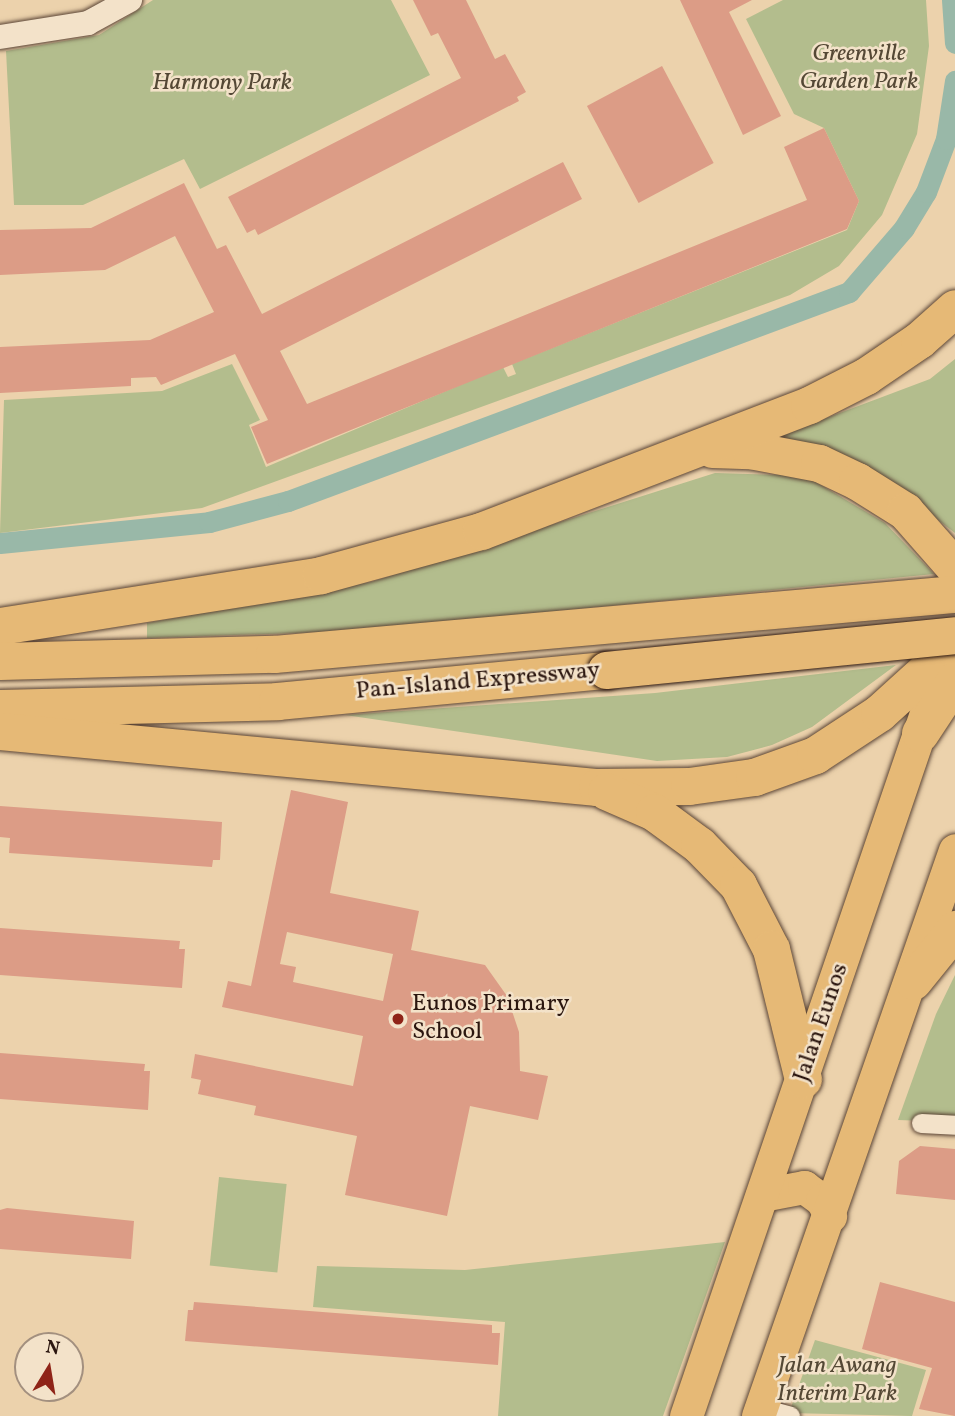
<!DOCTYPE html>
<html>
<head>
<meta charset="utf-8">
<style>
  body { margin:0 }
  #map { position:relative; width:955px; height:1416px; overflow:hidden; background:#ecd2ac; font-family:Vollkorn,serif }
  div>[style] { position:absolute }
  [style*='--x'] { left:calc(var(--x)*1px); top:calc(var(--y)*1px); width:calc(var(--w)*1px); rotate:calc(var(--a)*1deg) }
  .green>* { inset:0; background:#b3bd8d; transform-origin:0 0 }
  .canal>* { height:21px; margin:-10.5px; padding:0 10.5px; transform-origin:10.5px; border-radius:10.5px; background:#99b8a8 }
  .building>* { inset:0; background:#dc9c86; transform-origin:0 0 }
  .roads { filter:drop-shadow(0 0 2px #5b4536) drop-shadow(0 0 2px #5b4536) }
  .minor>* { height:19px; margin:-9.5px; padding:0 9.5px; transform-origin:9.5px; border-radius:9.5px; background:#f3e2c9 }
  .tertiary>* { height:24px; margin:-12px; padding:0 12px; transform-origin:12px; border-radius:12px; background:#f3e2c9 }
  .trunk>* { height:33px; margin:-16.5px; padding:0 16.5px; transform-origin:16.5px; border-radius:16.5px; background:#e6b976 }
  .motorway>* { height:37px; margin:-18.5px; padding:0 18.5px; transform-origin:18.5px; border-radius:18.5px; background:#e6b976 }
  .bridges { filter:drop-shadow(0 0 2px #2b160f) drop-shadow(0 0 2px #2b160f) }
  .motorway-bridge>* { height:37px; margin:-18.5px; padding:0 18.5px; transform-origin:18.5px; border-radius:18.5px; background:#e6b976 }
  .dots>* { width:19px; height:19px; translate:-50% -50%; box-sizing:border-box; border:4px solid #f3e2c9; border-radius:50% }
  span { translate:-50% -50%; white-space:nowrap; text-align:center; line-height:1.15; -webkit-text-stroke:5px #f3e2c9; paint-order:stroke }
  .park-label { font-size:24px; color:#544835; font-style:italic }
  .street-label { font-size:24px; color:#2b160f }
  .poi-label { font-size:24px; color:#2b160f }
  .left { translate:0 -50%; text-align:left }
  .north { position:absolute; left:14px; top:1332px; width:70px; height:70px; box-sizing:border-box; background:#f3e2c9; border:2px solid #a3907f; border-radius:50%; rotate:11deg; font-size:19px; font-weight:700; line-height:28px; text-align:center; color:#2b160f }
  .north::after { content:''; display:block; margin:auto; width:24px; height:32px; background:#8f2418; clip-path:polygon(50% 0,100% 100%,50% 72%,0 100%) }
</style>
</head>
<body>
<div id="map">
  <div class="green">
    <i style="clip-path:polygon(153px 0,391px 0,430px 75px,200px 189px,184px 159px,83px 205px,14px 205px,6px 51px,99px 35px)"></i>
    <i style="clip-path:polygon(783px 0,926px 0,929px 46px,917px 134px,882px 215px,839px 266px,790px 295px,202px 508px,0 533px,4px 400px,162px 391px,232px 364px,260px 420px,249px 425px,266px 467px,503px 367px,508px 377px,516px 374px,512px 364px,847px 230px,859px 201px,824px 128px,794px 114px,746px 19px)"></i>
    <i style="clip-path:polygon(955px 359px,955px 533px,933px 516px,768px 440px,930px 379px)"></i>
    <i style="clip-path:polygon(715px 473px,783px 475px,814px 481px,885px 523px,934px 574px,355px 631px,147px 638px,147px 623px,371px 582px)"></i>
    <i style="clip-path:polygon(896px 665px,812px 727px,772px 745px,727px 757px,657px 761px,345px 715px,655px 693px)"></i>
    <i style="clip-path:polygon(955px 975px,955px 1122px,898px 1120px,936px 1014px)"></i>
    <i style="left:219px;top:1177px;width:68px;height:89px;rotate:6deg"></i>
    <i style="clip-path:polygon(725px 1242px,663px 1416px,498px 1416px,505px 1322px,313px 1307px,317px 1266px,465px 1270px)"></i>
    <i style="clip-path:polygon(815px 1340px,926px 1370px,912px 1416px,789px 1413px)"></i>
  </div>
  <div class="canal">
    <i style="--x:952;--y:0;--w:43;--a:86"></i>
    <i style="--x:0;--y:543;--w:210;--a:-5.7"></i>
    <i style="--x:209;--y:522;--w:82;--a:-14.9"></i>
    <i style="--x:288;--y:501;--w:599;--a:-20.43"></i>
    <i style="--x:849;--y:292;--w:84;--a:-49.3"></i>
    <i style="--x:904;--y:228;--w:42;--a:-58.6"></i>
    <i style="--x:926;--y:192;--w:57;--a:-69.3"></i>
    <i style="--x:946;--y:139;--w:59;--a:-81.2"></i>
  </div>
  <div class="building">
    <i style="clip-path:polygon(413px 0,466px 0,495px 59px,505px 54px,526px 92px,517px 97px,519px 101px,258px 235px,255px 229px,247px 233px,228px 197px,461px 78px,438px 33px,431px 36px)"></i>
    <i style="clip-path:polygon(680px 0,752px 0,729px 12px,781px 116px,743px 135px)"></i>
    <i style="left:662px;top:66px;width:110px;height:85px;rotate:62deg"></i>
    <i style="clip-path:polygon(824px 128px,859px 201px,847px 229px,267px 464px,251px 427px,268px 420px,235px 354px,161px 385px,156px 377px,131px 378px,131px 386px,0 393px,0 347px,150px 340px,214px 312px,175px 236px,105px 270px,0 275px,0 230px,91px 228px,184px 183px,217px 249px,226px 245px,262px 314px,563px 162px,582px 199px,280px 351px,307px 404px,807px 200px,784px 147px)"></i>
    <i style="clip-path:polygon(evenodd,291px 790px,348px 802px,330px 893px,419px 911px,411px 950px,485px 965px,507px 996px,519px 1032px,520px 1071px,548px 1076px,538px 1120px,470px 1106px,447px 1216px,345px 1195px,357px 1136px,254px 1115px,256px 1106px,198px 1094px,201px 1080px,191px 1078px,195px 1054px,353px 1086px,363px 1036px,222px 1007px,228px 981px,251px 986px,291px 790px,287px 932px,393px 954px,383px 1001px,293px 982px,296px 967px,280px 964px,287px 932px)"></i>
    <i style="clip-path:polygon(0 806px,222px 822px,220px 860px,213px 860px,212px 867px,9px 853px,10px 838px,0 837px)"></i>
    <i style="clip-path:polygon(0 928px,180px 941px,179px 949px,185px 949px,182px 988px,0 975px)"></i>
    <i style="clip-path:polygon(0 1053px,145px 1064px,144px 1071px,150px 1071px,148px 1110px,0 1099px)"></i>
    <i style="clip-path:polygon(920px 1146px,955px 1149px,955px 1200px,896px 1194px,899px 1161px)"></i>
    <i style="clip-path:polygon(7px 1208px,134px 1221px,131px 1259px,0 1249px,0 1210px)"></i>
    <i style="clip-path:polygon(880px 1282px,955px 1302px,955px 1416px,919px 1409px,932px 1368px,862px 1349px)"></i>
    <i style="clip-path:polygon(194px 1302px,492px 1325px,492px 1333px,500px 1333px,498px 1365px,185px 1341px,188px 1310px,193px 1310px)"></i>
  </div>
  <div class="roads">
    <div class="minor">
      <i style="--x:921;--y:1123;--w:34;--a:3"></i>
      <i style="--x:761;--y:1408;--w:30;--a:15"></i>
    </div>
    <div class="tertiary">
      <i style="--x:0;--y:37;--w:89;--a:-9"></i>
      <i style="--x:88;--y:23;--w:48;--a:-28.7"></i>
    </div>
    <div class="trunk">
      <i style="--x:762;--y:1195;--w:43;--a:-10.8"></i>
      <i style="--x:804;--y:1187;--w:22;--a:36"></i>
      <i style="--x:822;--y:1200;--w:18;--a:63"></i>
      <i style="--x:686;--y:1416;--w:749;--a:-71.15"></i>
      <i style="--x:758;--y:1416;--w:599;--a:-70.81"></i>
    </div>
    <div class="motorway">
      <i style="--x:712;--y:449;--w:38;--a:2"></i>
      <i style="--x:750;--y:450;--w:70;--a:10.7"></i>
      <i style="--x:819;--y:463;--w:42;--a:25.3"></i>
      <i style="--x:857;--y:481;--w:57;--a:32"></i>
      <i style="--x:905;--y:511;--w:76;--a:48.7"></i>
      <i style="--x:0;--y:626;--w:325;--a:-9"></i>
      <i style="--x:321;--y:575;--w:166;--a:-15.4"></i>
      <i style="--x:481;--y:531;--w:351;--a:-21"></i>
      <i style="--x:809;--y:405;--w:64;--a:-27"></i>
      <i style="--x:866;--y:376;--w:64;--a:-34.2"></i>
      <i style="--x:919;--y:340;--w:48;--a:-41.6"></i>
      <i style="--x:0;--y:661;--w:274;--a:-1.5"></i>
      <i style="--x:274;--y:654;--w:684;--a:-5.04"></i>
      <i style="--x:0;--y:708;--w:277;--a:-1.4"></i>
      <i style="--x:277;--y:701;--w:330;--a:-5.4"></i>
      <i style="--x:0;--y:731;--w:600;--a:5.36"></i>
      <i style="--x:597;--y:787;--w:92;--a:-0.6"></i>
      <i style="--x:689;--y:786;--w:66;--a:-7.9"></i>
      <i style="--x:754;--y:777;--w:65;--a:-19.8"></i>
      <i style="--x:815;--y:755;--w:77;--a:-33.3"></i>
      <i style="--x:879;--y:713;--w:103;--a:-42.2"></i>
      <i style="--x:920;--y:733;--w:64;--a:-56.6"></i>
      <i style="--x:606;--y:791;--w:52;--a:23.6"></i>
      <i style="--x:654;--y:812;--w:56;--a:36.3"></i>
      <i style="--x:699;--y:845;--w:56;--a:45.7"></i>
      <i style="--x:738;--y:885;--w:72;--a:62.7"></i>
      <i style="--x:771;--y:949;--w:134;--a:76.2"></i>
      <i style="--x:913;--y:981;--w:67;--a:-51.1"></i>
    </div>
  </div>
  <div class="bridges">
    <div class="motorway-bridge">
      <i style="--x:606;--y:670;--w:351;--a:-5.7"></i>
    </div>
  </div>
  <div class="dots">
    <i style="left:398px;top:1019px;background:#8f2418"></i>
  </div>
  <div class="park-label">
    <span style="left:859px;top:69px">Greenville<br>Garden Park</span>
    <span style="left:222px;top:84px">Harmony Park</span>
    <span style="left:837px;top:1381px">Jalan Awang<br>Interim Park</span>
  </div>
  <div class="street-label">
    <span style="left:478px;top:682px;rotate:-5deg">Pan-Island Expressway</span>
    <span style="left:822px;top:1023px;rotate:-71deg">Jalan Eunos</span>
  </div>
  <div class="poi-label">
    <span class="left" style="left:412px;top:1019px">Eunos Primary<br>School</span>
  </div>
  <div class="north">N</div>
</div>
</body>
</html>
